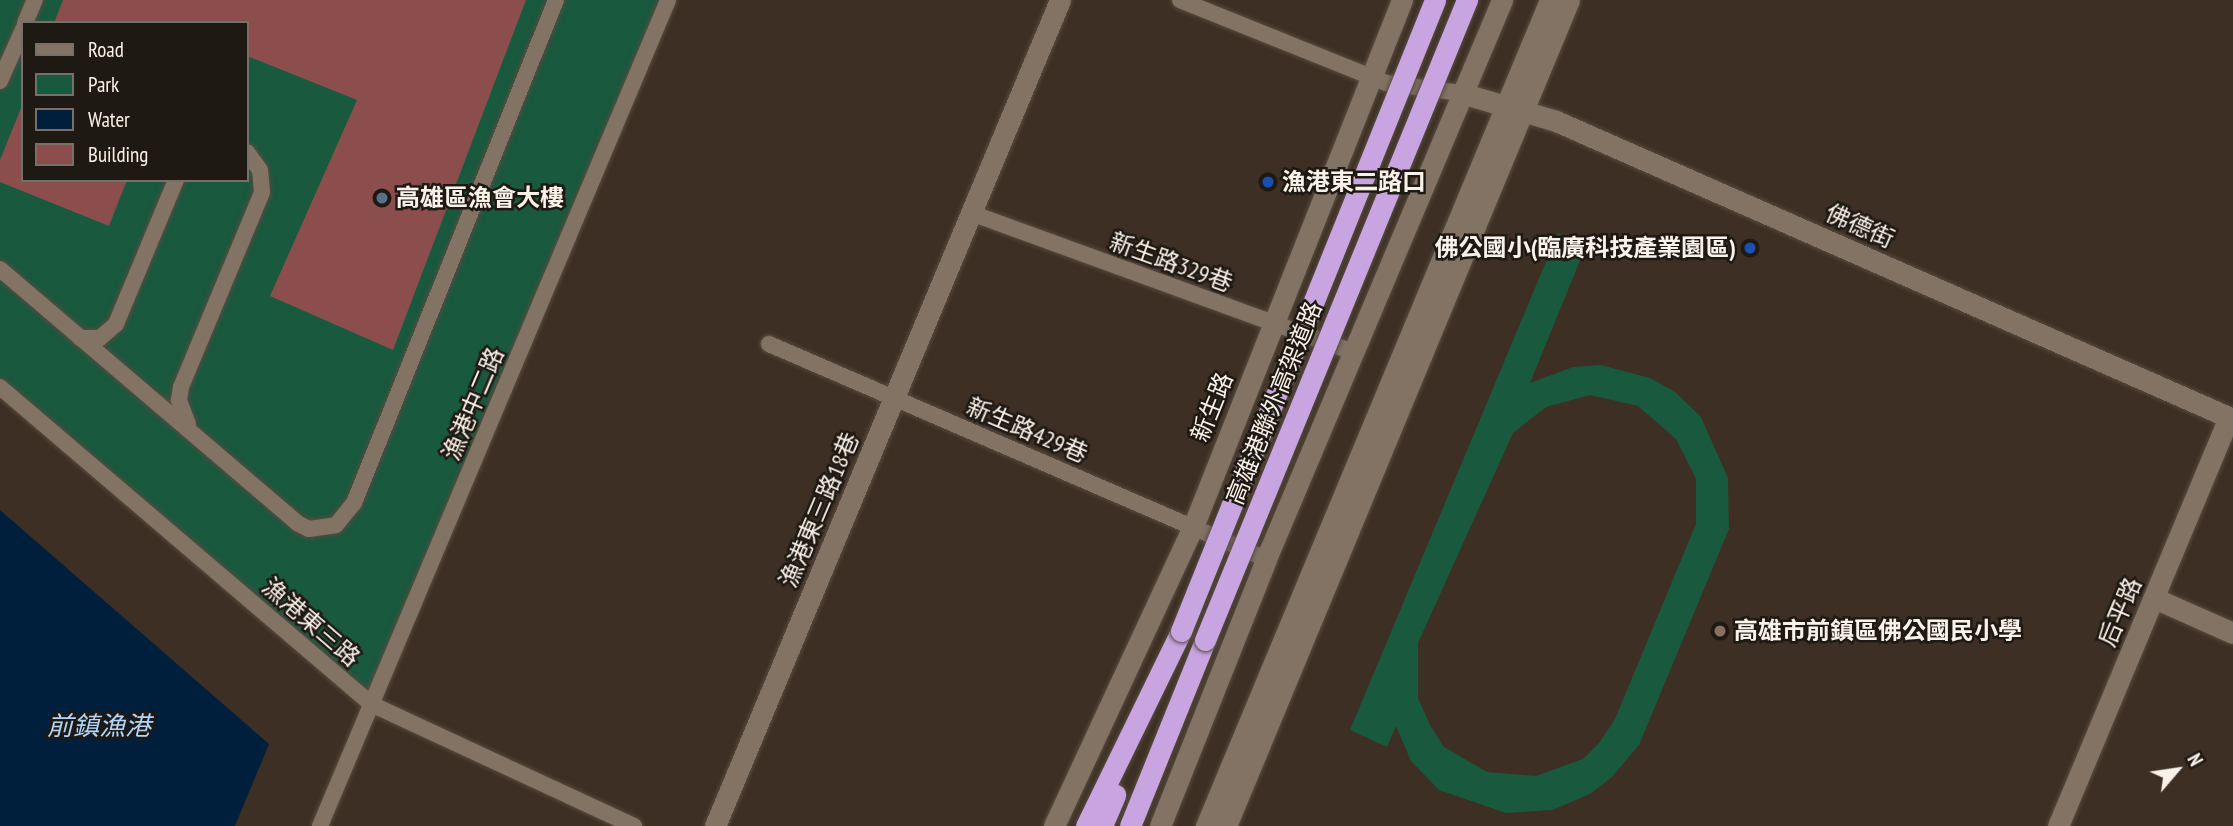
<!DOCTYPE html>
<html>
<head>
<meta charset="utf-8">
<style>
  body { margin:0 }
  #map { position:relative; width:2233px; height:826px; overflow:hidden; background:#3d2f23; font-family:"PT Sans Narrow","Noto Sans TC",sans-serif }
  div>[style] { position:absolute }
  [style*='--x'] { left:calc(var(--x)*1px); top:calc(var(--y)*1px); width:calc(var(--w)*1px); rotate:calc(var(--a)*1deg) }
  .green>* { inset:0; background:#19593e }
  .water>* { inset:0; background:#001f3d }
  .building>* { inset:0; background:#8c4d4d }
  .roads { filter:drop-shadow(0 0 2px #574b40) drop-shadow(0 0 2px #574b40) }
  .lane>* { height:16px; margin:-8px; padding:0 8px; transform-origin:8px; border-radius:8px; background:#837365 }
  .street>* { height:21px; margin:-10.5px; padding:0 10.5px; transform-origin:10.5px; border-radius:10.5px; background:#837365 }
  .secondary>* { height:21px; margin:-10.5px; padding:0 10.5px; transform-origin:10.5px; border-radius:10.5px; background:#837365 }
  .highway>* { height:21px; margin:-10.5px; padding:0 10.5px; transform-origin:10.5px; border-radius:10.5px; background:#c8a4e1 }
  .bridges { filter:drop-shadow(0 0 2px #574b40) drop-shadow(0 0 2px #574b40) }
  .highway-bridge>* { height:21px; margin:-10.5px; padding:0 10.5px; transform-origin:10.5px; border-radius:10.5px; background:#c8a4e1 }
  .dots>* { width:19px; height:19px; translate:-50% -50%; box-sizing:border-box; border:4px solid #1f1913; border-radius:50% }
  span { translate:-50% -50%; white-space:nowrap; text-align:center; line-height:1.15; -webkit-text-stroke:5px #1f1913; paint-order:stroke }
  .poi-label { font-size:24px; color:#faf1e9; font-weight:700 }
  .left { translate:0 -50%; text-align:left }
  .right { translate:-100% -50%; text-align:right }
  .street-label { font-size:24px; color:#faf1e9 }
  .water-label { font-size:26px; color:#b0d6fe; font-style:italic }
  .legend { position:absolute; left:21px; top:21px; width:228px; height:161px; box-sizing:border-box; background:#1f1913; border:2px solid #776f69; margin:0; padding:9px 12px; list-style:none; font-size:21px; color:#faf1e9 }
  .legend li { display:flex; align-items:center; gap:14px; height:35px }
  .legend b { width:35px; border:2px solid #776f69 }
  .north { position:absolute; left:2142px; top:735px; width:70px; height:70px; -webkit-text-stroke:5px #1f1913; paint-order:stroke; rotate:61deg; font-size:19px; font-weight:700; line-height:28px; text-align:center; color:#faf1e9 }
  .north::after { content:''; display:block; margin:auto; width:24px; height:32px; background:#faf1e9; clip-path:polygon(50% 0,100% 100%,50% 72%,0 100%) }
</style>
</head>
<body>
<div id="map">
  <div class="green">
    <i style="clip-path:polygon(evenodd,0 0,668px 0,371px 704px,0 387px,0 0,23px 23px,247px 23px,247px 180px,23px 180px,23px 23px)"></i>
    <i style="clip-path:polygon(evenodd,1558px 233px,1586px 246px,1530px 383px,1573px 367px,1601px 365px,1650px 378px,1675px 392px,1701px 417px,1728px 478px,1729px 529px,1639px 745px,1612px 777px,1590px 794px,1552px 810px,1506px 813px,1439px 790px,1411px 761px,1396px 726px,1387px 747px,1350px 730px,1558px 233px,1590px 395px,1638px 406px,1676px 439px,1696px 479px,1696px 524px,1615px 719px,1599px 743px,1583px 759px,1536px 776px,1487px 772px,1444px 747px,1430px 725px,1418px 698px,1418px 643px,1513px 433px,1546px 407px,1590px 395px)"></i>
  </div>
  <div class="water">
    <i style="clip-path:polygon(0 510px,269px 744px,235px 826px,0 826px)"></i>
  </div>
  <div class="building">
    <i style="clip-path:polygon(63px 0,526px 0,393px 350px,270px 296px,357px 100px,247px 56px,247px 23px,54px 23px)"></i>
    <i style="clip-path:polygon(23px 103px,23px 180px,127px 180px,109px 226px,0 182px,0 160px)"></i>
  </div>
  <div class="roads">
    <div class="lane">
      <i style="--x:1180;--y:0;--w:222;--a:21.9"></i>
      <i style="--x:1386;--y:83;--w:76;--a:7.6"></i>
      <i style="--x:25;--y:23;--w:25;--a:-67"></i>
      <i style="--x:0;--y:81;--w:57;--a:-66.1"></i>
      <i style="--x:971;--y:213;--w:409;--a:20"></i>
      <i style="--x:0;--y:269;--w:391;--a:40.5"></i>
      <i style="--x:297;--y:523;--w:13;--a:27"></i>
      <i style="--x:309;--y:529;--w:27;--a:-8"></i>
      <i style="--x:336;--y:525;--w:28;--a:-51"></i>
      <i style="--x:354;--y:503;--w:542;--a:-68.12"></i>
      <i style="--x:80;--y:338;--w:20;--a:0"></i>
      <i style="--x:100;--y:338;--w:21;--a:-41"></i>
      <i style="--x:116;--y:324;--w:156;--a:-67.4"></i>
      <i style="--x:769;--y:344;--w:542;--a:23.39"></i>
      <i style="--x:0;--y:387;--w:488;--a:40.5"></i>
      <i style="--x:371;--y:704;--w:290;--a:24.9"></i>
      <i style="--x:188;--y:424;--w:26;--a:-111"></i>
      <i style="--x:179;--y:400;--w:13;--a:-81"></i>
      <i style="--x:181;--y:387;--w:211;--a:-67.4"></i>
      <i style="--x:262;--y:192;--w:22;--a:-95"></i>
      <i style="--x:260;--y:170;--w:22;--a:-126"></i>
      <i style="--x:320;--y:826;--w:896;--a:-67.15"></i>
    </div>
    <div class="street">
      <i style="--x:1461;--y:93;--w:99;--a:16.4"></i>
      <i style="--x:1556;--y:121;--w:740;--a:23.76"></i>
      <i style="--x:2154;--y:598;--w:86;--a:23.9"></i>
      <i style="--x:715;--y:826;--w:895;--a:-67.33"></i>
      <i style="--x:2058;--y:826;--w:443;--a:-67.3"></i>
    </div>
    <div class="secondary">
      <i style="--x:1054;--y:826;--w:330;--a:-65.1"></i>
      <i style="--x:1193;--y:527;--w:567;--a:-68.37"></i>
      <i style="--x:1160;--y:826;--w:287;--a:-68.3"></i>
      <i style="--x:1266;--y:559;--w:607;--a:-67.11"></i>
      <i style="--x:1206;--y:826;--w:895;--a:-67.39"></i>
      <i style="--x:1226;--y:826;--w:894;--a:-67.45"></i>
    </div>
    <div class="highway">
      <i style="--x:1086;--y:826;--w:217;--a:-64"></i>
      <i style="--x:1102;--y:826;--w:34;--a:-67"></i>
      <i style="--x:1130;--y:826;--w:201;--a:-68"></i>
    </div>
  </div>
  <div class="bridges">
    <div class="highway-bridge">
      <i style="--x:1181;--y:631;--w:680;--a:-68.07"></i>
      <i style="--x:1205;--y:640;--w:692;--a:-67.74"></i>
    </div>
  </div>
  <div class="dots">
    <i style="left:1268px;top:182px;background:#1a4fb4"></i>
    <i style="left:382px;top:198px;background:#5c6f8a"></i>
    <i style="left:1750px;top:248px;background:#1a4fb4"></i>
    <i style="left:1720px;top:631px;background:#8d6e63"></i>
  </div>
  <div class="poi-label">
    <span class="left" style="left:1282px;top:182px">漁港東二路口</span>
    <span class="left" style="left:396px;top:198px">高雄區漁會大樓</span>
    <span class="right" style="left:1736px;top:248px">佛公國小(臨廣科技產業園區)</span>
    <span class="left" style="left:1734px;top:631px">高雄市前鎮區佛公國民小學</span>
  </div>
  <div class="street-label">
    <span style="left:1860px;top:226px;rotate:24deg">佛德街</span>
    <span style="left:1171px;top:262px;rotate:20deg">新生路329巷</span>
    <span style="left:1274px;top:403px;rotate:-68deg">高雄港聯外高架道路</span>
    <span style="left:473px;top:404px;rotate:-67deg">漁港中二路</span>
    <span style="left:1212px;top:407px;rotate:-68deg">新生路</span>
    <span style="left:1027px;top:430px;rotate:23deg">新生路429巷</span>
    <span style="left:819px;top:510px;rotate:-67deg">漁港東三路18巷</span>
    <span style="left:2120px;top:612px;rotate:-67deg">后平路</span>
    <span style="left:311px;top:622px;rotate:41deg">漁港東三路</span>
  </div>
  <div class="water-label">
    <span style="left:99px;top:726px">前鎮漁港</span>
  </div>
  <ul class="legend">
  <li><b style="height:9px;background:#837365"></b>Road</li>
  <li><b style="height:19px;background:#19593e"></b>Park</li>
  <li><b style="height:19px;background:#001f3d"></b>Water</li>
  <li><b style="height:19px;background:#8c4d4d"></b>Building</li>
  </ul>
  <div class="north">N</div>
</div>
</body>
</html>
